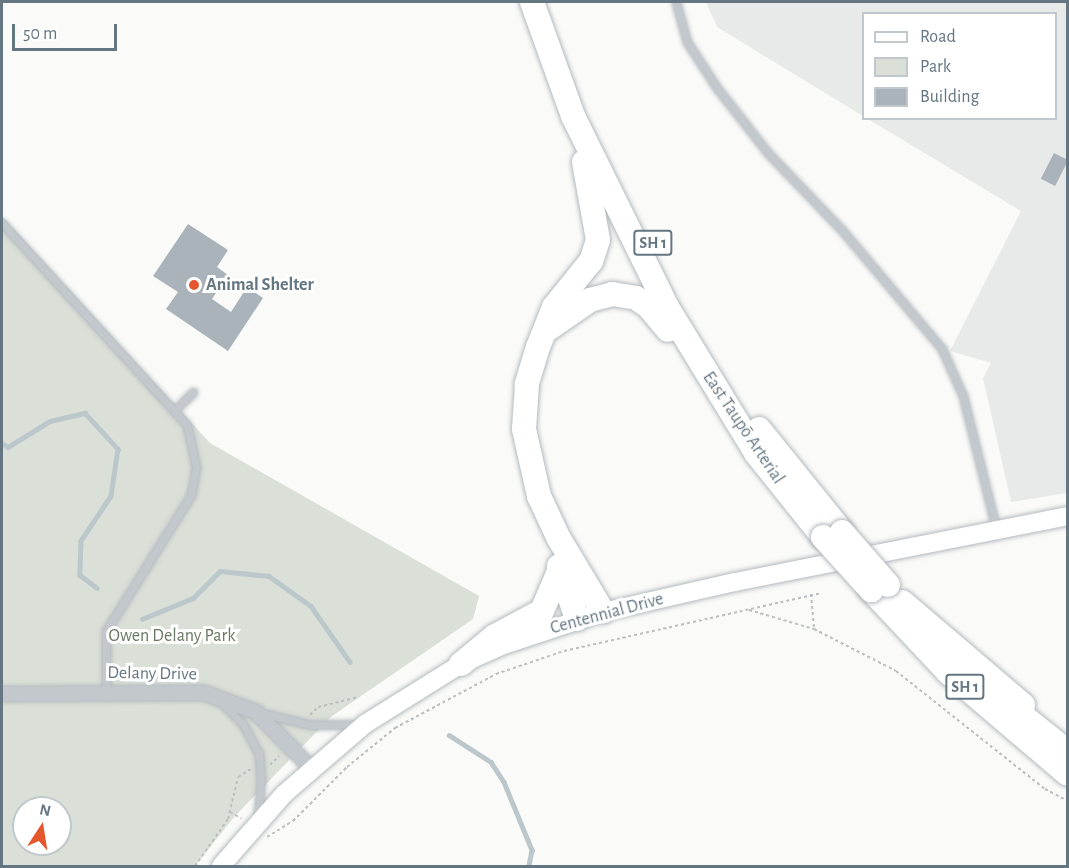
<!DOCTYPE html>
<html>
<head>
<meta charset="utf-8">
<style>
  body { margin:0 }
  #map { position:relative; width:1069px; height:868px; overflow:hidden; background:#fafaf8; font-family:"Alegreya Sans",sans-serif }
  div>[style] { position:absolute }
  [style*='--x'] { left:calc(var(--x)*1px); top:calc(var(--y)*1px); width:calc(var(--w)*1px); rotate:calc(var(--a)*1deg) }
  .built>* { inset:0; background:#e8e9e9 }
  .green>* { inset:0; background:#dadfd7 }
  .stream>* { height:4.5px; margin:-2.25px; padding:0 2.25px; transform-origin:2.25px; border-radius:2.25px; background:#bbc7cb }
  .building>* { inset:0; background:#aab3b9; transform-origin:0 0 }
  .path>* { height:2px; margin-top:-1px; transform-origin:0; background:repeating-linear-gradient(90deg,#bbbfc2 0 3px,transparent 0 6px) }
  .roads { filter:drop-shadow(0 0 2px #b3babf) drop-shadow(0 0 2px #b3babf) }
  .lane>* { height:7px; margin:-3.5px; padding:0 3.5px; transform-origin:3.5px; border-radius:3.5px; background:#c3c8cc }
  .street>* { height:14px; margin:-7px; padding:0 7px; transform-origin:7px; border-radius:7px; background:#c3c8cc }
  .secondary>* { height:18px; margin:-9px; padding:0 9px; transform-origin:9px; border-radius:9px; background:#fff }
  .highway>* { height:24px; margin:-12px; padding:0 12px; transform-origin:12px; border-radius:12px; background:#fff }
  .bridges { filter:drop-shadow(0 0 2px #b4b9bd) drop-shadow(0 0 2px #b4b9bd) }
  .highway-bridge>* { height:24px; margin:-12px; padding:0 12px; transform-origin:12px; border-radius:12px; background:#fff }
  .dots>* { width:16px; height:16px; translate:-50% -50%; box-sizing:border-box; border:3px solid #fff; border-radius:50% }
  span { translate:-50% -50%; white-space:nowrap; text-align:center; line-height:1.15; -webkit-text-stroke:6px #fff; paint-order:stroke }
  .shield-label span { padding:2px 4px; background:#fff; border:2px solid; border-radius:4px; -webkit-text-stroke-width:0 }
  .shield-label { font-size:16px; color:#657683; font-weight:700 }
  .poi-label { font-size:18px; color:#657683; font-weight:700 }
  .left { translate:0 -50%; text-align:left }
  .street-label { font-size:18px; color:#657683 }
  .park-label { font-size:18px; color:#687a64 }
  .frame { position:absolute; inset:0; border:3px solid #657683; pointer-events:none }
  .legend { position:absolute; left:862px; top:12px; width:195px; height:108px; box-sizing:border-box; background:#fff; border:2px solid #c1c8cd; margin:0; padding:8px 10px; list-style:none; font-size:18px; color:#657683 }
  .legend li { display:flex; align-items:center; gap:12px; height:30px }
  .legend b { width:30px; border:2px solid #c1c8cd }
  .north { position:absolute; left:12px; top:796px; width:60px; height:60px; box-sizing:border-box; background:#fff; border:2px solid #c1c8cd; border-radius:50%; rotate:12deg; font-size:16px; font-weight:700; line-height:24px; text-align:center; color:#657683 }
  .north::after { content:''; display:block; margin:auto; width:21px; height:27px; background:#e4572e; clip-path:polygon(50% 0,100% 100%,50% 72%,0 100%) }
  .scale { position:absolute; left:12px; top:24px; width:105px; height:27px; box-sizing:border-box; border:3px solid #657683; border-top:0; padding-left:8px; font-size:18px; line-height:21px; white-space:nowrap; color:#657683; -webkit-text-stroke:4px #fff; paint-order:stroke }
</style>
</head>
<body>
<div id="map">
  <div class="built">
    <i style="clip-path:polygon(706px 2px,1067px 2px,1067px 493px,1011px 502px,983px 378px,991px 363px,950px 351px,1021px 211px,868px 119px,1056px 118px,1056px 14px,864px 14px,863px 116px,717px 27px)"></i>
  </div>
  <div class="green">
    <i style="clip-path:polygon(evenodd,2px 216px,210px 443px,479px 596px,473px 619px,332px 716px,234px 817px,195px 866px,2px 866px,2px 216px,24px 808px,60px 808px,60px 844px,24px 844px,24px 808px)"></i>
  </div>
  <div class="stream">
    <i style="--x:2;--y:443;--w:7;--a:34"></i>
    <i style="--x:8;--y:447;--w:49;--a:-31.8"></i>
    <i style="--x:50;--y:421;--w:36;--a:-13"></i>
    <i style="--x:85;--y:413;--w:49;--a:47.5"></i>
    <i style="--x:118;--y:449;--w:48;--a:98.5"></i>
    <i style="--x:111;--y:496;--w:54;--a:123.7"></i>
    <i style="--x:81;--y:541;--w:34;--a:92"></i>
    <i style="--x:80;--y:575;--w:21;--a:37"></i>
    <i style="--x:142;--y:619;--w:55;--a:-22.4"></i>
    <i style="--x:193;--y:598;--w:38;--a:-45"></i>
    <i style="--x:220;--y:571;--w:49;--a:5.8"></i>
    <i style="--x:269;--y:576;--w:52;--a:35.5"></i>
    <i style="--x:311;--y:606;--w:68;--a:55.1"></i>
    <i style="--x:449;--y:735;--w:50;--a:32.7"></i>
    <i style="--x:491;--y:762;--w:24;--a:57"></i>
    <i style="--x:504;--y:782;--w:74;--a:67.6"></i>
    <i style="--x:532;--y:850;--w:16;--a:101"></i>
  </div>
  <div class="building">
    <i style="left:1054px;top:153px;width:16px;height:29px;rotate:27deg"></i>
    <i style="clip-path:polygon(188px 224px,228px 250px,217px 267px,228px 275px,212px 299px,231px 312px,247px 287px,263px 298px,228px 351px,166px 309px,178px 292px,153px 276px)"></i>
  </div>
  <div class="path">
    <i style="--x:811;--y:594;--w:35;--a:85"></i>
    <i style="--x:749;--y:610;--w:68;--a:16.3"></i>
    <i style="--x:814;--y:629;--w:92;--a:27.1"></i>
    <i style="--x:896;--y:671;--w:190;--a:38.4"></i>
    <i style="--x:1045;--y:789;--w:26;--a:28"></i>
    <i style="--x:310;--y:715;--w:11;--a:-45"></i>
    <i style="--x:318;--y:707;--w:42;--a:-13.7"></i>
    <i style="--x:270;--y:765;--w:13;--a:-45"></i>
    <i style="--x:230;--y:812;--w:13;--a:29"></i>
    <i style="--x:267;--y:837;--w:31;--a:-32"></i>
    <i style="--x:293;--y:821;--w:76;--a:-45"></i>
    <i style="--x:347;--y:767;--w:62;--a:-39.1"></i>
    <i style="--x:395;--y:728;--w:115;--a:-28.1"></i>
    <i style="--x:496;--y:674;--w:72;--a:-18.7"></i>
    <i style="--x:564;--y:651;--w:263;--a:-12.7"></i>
    <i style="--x:195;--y:866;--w:57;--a:-54.9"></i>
    <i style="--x:228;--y:819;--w:43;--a:-76.6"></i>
    <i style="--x:238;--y:777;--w:15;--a:-32"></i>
  </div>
  <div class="roads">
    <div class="lane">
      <i style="--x:676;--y:2;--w:41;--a:74.6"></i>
      <i style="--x:687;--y:42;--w:55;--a:56.9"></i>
      <i style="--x:717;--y:88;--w:83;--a:51.9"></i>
      <i style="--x:768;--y:153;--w:105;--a:46.2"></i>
      <i style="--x:841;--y:229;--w:157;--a:49.9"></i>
      <i style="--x:942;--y:349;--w:51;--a:65.9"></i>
      <i style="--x:963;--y:396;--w:136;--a:76"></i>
      <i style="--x:2;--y:223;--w:274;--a:47.5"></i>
      <i style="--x:187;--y:425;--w:43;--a:77.9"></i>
      <i style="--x:196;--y:467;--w:28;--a:100"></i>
      <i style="--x:191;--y:495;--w:160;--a:122"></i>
      <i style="--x:106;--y:631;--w:60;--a:90"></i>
      <i style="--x:174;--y:411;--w:27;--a:-45"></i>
      <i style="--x:222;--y:703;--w:30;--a:45"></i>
      <i style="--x:243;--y:724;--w:34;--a:62"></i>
      <i style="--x:259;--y:754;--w:26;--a:86"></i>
      <i style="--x:261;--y:780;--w:36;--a:95"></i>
      <i style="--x:261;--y:713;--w:51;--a:13.5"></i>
      <i style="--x:311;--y:725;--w:49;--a:-1.2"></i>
    </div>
    <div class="street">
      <i style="--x:2;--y:694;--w:202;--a:-0.3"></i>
      <i style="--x:204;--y:693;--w:55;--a:20.1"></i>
      <i style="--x:256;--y:712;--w:78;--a:45.5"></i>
    </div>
    <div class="secondary">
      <i style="--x:221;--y:866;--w:96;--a:-48.8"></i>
      <i style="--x:284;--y:794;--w:107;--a:-40.8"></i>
      <i style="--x:365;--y:724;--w:113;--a:-32"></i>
      <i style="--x:461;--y:664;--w:44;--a:-24.2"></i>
      <i style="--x:501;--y:646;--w:108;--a:-18.4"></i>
      <i style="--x:603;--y:612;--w:135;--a:-12.8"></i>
      <i style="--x:735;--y:582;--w:339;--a:-11.2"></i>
    </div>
    <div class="highway">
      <i style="--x:532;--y:2;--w:121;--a:70.2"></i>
      <i style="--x:573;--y:116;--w:213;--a:63.8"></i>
      <i style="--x:667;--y:307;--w:171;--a:58.6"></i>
      <i style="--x:756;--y:453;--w:107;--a:51.4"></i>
      <i style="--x:584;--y:162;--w:79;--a:79.8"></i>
      <i style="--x:598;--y:240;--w:22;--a:108"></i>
      <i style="--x:591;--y:261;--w:59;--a:128.8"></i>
      <i style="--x:554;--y:307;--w:43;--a:111.8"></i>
      <i style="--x:538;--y:347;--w:39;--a:107"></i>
      <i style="--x:527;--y:384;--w:45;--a:93.8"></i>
      <i style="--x:524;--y:429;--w:69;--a:77.4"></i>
      <i style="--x:539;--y:496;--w:45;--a:65.1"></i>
      <i style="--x:558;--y:537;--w:87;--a:59"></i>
      <i style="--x:545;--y:331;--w:55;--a:-34.6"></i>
      <i style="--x:590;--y:300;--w:23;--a:-15"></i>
      <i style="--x:612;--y:294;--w:24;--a:9"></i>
      <i style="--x:636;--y:298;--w:14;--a:34"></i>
      <i style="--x:648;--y:306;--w:31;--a:50"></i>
      <i style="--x:759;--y:429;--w:132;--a:51.1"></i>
      <i style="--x:559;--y:566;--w:56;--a:71.2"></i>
      <i style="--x:871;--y:590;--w:112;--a:46.8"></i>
      <i style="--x:948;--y:672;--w:157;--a:40.4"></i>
      <i style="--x:902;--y:602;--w:159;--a:40.4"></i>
      <i style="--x:461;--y:664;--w:44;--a:-39.5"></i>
      <i style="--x:495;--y:636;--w:53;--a:-28"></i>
      <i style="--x:542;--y:611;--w:46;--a:-66.8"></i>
      <i style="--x:1004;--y:701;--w:82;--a:38.6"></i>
    </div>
  </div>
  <div class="bridges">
    <div class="highway-bridge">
      <i style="--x:842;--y:532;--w:70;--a:49"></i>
      <i style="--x:823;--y:537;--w:72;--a:47.8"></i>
    </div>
  </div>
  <div class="dots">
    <i style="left:194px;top:285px;background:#e4572e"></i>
  </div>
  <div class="shield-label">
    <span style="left:653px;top:243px">SH 1</span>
    <span style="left:965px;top:687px">SH 1</span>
  </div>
  <div class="poi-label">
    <span class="left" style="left:206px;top:285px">Animal Shelter</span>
  </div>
  <div class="street-label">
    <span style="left:743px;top:428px;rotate:56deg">East Taupō Arterial</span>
    <span style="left:607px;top:614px;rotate:-15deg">Centennial Drive</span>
    <span style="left:152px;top:674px;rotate:1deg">Delany Drive</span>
  </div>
  <div class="park-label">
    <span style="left:172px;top:636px">Owen Delany Park</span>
  </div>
  <div class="frame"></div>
  <ul class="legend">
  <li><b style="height:8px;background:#fff"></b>Road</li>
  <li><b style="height:16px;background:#dadfd7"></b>Park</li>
  <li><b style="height:16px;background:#aab3b9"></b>Building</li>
  </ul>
  <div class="north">N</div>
  <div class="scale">50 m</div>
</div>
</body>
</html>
